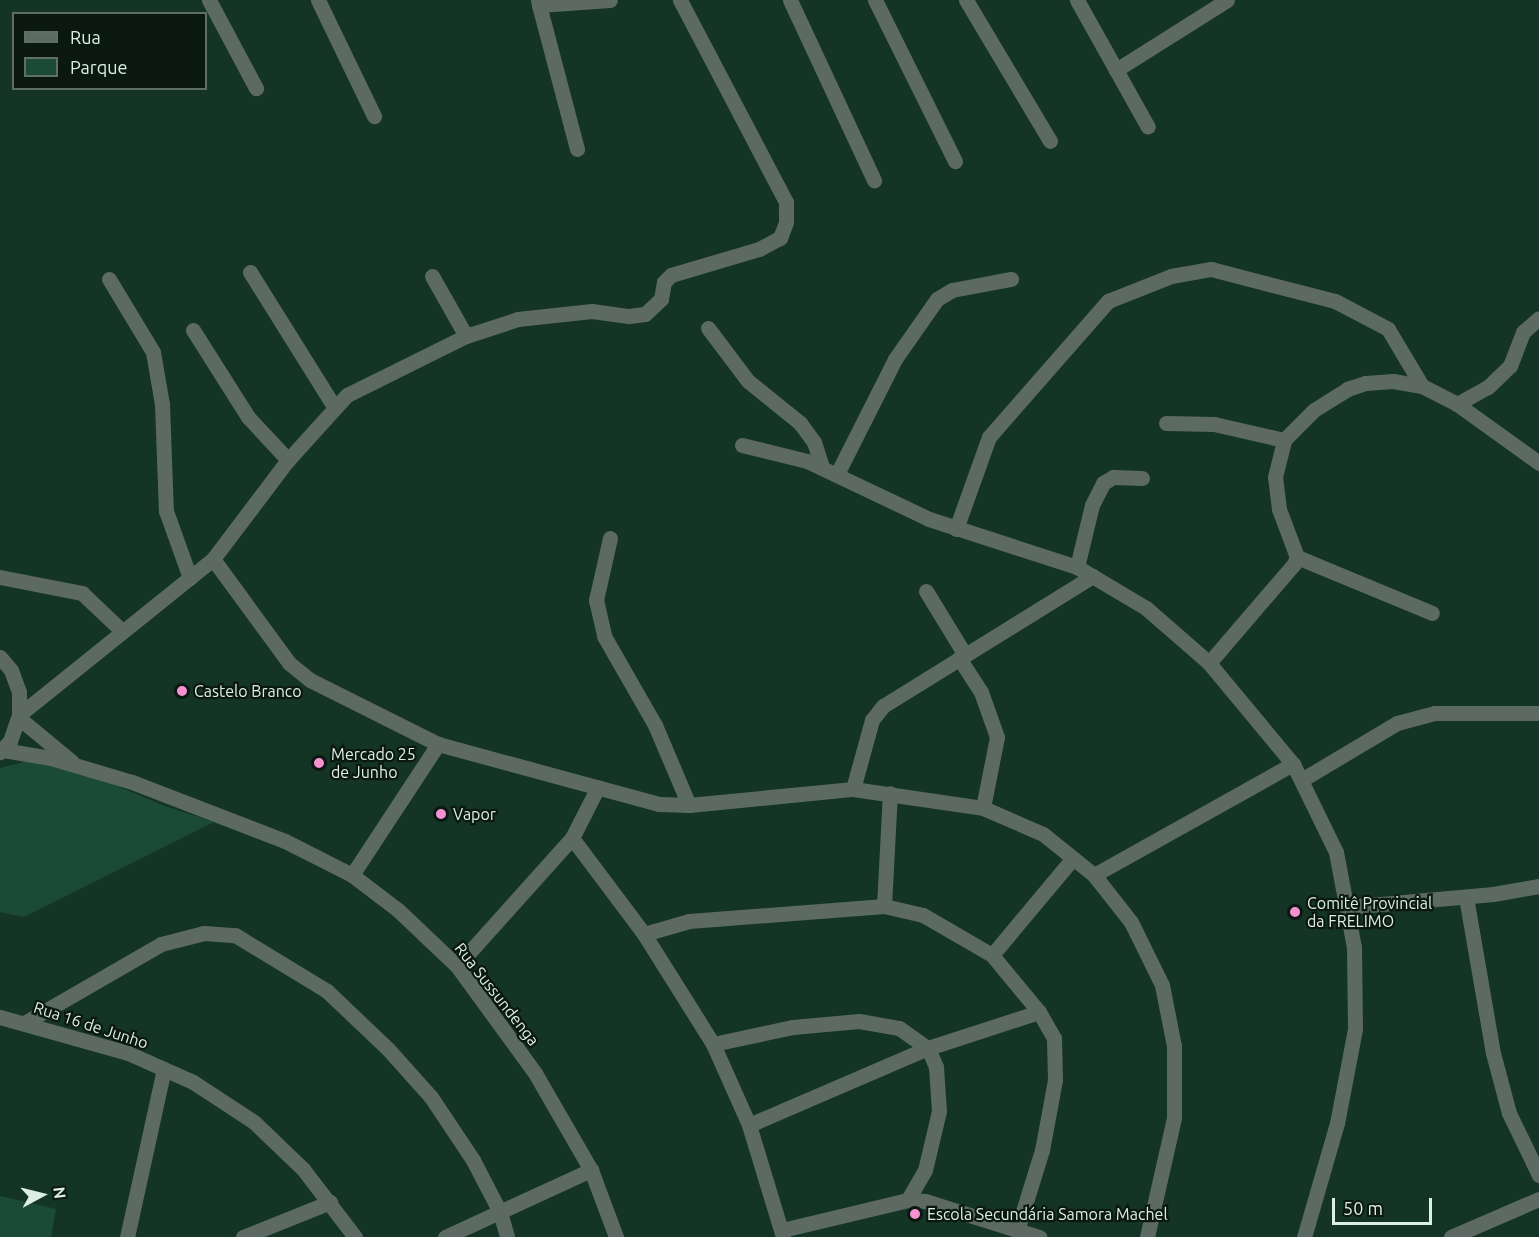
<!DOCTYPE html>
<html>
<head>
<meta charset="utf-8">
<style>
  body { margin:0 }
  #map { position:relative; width:1539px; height:1237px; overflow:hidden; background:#143426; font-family:Ubuntu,sans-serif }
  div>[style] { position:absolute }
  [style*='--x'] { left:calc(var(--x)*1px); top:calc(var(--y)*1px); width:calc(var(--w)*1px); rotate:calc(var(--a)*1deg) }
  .green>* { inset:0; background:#1b4b36 }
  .minor>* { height:15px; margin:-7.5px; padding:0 7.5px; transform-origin:7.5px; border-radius:7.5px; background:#5c6a63 }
  .tertiary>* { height:15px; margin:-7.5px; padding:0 7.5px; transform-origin:7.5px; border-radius:7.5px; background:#5c6a63 }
  .dots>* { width:16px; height:16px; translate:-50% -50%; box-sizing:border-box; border:3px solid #0b1812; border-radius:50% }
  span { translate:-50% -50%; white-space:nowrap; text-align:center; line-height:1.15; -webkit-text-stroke:4.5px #0b1812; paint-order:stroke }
  .poi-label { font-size:16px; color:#ddefe5 }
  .left { translate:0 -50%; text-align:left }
  .street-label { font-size:16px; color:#ddefe5 }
  .legend { position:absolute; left:12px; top:12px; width:195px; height:78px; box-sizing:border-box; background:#0b1812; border:2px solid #5f6e66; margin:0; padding:8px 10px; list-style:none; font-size:18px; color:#ddefe5 }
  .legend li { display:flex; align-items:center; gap:12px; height:30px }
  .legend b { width:30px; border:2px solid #5f6e66 }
  .north { position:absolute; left:12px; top:1165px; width:60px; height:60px; -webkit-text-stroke:4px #0b1812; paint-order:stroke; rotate:83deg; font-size:16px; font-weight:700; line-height:24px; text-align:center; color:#ddefe5 }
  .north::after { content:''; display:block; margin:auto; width:21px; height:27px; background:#ddefe5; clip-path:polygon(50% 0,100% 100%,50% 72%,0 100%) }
  .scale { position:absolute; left:1332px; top:1198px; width:100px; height:27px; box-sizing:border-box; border:3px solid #ddefe5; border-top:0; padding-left:8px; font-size:18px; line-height:21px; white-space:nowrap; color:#ddefe5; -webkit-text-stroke:4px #0b1812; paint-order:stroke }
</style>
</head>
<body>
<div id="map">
  <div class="green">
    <i style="clip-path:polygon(40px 758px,59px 761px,162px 805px,214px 822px,24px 917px,0 912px,0 768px)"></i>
    <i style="clip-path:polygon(0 1196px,56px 1209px,51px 1237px,0 1237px)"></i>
  </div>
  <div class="minor">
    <i style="--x:209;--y:0;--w:100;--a:61.9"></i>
    <i style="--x:318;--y:0;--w:129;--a:64.2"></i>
    <i style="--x:538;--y:0;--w:5;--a:79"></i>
    <i style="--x:539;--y:5;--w:71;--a:-4"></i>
    <i style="--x:790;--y:0;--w:199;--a:65"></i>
    <i style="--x:875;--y:0;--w:180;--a:63.6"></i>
    <i style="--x:966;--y:0;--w:164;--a:59.2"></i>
    <i style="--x:1077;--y:0;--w:145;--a:60.8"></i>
    <i style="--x:539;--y:5;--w:149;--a:75.2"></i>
    <i style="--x:1116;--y:70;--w:131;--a:-32.2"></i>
    <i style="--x:250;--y:272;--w:160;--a:58"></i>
    <i style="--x:432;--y:276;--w:69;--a:60.5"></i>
    <i style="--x:109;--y:279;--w:85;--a:58.9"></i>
    <i style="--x:153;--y:352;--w:53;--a:80.2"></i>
    <i style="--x:162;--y:404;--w:107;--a:87.9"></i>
    <i style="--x:166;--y:511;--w:71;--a:70.3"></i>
    <i style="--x:708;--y:328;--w:66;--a:53"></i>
    <i style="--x:748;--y:381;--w:67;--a:38.9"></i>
    <i style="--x:800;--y:423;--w:24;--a:54"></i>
    <i style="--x:814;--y:442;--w:26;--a:72"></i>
    <i style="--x:193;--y:330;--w:103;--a:57.7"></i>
    <i style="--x:248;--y:417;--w:59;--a:47.1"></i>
    <i style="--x:1457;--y:404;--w:35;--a:-29"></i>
    <i style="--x:1488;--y:387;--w:30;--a:-44"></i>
    <i style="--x:1510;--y:366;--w:36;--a:-69"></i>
    <i style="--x:1523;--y:332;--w:21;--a:-41"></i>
    <i style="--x:1166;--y:423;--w:48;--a:1.2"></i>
    <i style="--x:1214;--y:424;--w:72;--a:12.9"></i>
    <i style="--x:742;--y:445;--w:67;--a:13.8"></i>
    <i style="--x:807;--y:461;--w:135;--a:25.4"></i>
    <i style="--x:929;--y:519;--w:156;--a:18"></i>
    <i style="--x:1077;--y:567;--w:80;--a:30.7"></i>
    <i style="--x:1146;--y:608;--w:84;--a:41.1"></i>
    <i style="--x:1209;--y:663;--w:131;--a:50.3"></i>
    <i style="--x:1293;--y:764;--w:98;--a:64"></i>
    <i style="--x:1336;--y:852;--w:97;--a:79.3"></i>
    <i style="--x:1354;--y:947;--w:82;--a:89.3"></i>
    <i style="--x:1355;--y:1029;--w:96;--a:100.8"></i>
    <i style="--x:1337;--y:1123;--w:119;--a:106.1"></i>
    <i style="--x:837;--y:474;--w:129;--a:-63.2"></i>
    <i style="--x:895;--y:359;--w:73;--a:-55"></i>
    <i style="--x:937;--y:299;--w:17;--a:-31"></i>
    <i style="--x:952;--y:290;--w:60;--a:-10.6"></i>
    <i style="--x:956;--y:529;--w:98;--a:-70.3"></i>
    <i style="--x:989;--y:437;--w:181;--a:-48.8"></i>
    <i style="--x:1108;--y:301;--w:68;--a:-21.6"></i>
    <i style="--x:1171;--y:276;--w:41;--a:-9.9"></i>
    <i style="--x:1211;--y:269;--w:128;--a:14.5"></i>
    <i style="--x:1335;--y:301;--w:60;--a:27.8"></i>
    <i style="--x:1388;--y:329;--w:66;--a:59.2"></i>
    <i style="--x:610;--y:538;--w:64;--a:102.7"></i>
    <i style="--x:596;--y:600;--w:37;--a:77"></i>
    <i style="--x:604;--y:636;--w:103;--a:60.2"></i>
    <i style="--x:655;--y:725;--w:87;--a:67"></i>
    <i style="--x:1297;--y:557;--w:146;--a:22.5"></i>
    <i style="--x:213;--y:559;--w:129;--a:53.8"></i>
    <i style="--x:289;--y:663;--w:27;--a:39"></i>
    <i style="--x:310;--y:680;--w:143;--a:26.6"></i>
    <i style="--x:1077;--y:567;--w:64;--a:-76.4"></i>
    <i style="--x:1092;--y:505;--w:25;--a:-63"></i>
    <i style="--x:1103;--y:483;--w:12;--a:-31"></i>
    <i style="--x:1113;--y:477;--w:29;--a:2"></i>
    <i style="--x:0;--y:577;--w:84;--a:11"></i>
    <i style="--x:82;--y:593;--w:55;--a:43.5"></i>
    <i style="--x:926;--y:591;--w:75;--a:58.6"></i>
    <i style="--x:959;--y:658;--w:40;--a:57.1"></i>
    <i style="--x:981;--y:692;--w:48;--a:70.4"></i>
    <i style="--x:997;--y:737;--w:72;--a:101.2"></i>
    <i style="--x:1209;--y:663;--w:130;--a:-49.4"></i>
    <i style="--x:1294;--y:564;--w:8;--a:-67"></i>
    <i style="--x:1297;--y:557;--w:51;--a:-110.6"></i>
    <i style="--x:1279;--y:509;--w:32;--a:-97"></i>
    <i style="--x:1275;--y:477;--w:38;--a:-76"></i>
    <i style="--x:1284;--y:440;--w:42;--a:-45"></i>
    <i style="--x:1314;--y:410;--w:39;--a:-32"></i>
    <i style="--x:1347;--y:389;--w:19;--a:-18"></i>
    <i style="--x:1365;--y:383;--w:28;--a:-4"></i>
    <i style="--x:1393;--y:381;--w:29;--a:10"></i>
    <i style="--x:1422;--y:386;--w:39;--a:27"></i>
    <i style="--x:1457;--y:404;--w:101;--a:35.7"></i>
    <i style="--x:19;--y:715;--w:249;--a:-38.8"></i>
    <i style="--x:213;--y:559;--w:124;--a:-52.9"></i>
    <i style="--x:288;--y:460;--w:88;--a:-47.8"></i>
    <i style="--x:347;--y:395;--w:133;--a:-26.4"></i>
    <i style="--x:466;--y:336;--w:55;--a:-18.1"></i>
    <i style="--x:518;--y:319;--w:74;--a:-6.2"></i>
    <i style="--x:592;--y:311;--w:37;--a:8"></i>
    <i style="--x:629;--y:316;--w:16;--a:-7"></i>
    <i style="--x:645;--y:314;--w:22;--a:-43"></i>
    <i style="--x:661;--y:299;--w:17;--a:-80"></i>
    <i style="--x:664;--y:282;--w:10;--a:-45"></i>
    <i style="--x:671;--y:275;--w:92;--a:-16.5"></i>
    <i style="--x:759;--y:249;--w:24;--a:-28"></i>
    <i style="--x:780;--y:238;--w:17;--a:-69"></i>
    <i style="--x:786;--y:222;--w:20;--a:-90"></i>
    <i style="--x:786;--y:202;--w:228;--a:-117.7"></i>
    <i style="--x:19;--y:718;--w:69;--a:39.7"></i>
    <i style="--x:3;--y:750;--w:49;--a:9.5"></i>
    <i style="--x:51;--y:758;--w:84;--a:16.5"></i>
    <i style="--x:132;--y:782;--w:164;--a:21.1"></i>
    <i style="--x:285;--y:841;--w:75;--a:26.9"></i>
    <i style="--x:352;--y:875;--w:58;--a:37.3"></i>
    <i style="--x:398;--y:910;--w:81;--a:43.5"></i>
    <i style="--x:457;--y:966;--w:132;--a:53.9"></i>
    <i style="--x:535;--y:1073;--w:112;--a:60"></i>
    <i style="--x:591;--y:1170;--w:72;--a:69.5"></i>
    <i style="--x:1303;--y:779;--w:109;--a:-30.8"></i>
    <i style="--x:1397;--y:723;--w:39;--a:-15"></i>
    <i style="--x:1435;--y:713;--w:104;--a:0"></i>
    <i style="--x:853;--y:789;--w:72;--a:-74.6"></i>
    <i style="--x:872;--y:720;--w:18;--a:-52"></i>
    <i style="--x:883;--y:706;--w:247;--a:-31.8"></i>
    <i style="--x:572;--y:838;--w:120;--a:53.1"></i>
    <i style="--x:644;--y:934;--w:130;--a:57.9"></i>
    <i style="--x:713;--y:1044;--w:89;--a:66"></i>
    <i style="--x:749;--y:1125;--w:117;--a:73.1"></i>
    <i style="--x:352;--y:875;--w:157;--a:-56.7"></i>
    <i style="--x:438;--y:744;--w:229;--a:15.2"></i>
    <i style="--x:659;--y:804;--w:30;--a:2"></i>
    <i style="--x:689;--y:805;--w:165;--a:-5.6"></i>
    <i style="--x:853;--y:789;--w:131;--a:8.3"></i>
    <i style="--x:983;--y:808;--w:65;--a:23.4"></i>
    <i style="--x:1043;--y:834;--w:65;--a:38.8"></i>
    <i style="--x:1094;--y:875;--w:60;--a:51.8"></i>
    <i style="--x:1131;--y:922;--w:70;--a:63.8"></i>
    <i style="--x:1162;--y:985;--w:62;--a:78.9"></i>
    <i style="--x:1174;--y:1046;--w:72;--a:90"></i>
    <i style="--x:1174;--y:1118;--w:122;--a:102.8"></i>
    <i style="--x:1094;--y:875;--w:228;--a:-29.2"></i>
    <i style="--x:1466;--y:897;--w:158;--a:80.2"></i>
    <i style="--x:1493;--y:1053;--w:62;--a:75.1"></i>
    <i style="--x:1509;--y:1113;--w:69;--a:64.2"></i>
    <i style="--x:884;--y:906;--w:113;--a:-87"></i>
    <i style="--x:1348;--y:907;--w:146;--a:-5.1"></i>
    <i style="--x:1493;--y:894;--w:47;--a:-9.9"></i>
    <i style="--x:644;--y:934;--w:47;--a:-16.1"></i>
    <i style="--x:689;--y:921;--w:196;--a:-4.4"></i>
    <i style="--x:884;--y:906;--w:40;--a:13"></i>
    <i style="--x:923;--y:915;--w:80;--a:30.1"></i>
    <i style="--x:992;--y:955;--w:74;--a:50.5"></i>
    <i style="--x:1039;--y:1012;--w:30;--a:60"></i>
    <i style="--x:1054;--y:1038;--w:42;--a:88.6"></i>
    <i style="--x:1055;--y:1080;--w:71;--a:100.5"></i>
    <i style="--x:1042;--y:1150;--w:85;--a:107.2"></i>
    <i style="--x:992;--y:955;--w:126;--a:-50.1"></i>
    <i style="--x:457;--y:966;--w:172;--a:-48.1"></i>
    <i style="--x:572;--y:838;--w:57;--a:-63"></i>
    <i style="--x:0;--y:1017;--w:133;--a:15.7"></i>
    <i style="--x:128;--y:1053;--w:71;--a:24"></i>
    <i style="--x:193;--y:1082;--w:73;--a:33.3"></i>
    <i style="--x:254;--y:1122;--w:68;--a:43.8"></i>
    <i style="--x:303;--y:1169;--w:86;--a:52.6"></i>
    <i style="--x:26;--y:1022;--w:156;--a:-30"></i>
    <i style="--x:161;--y:944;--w:44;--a:-14.3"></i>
    <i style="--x:204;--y:933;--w:31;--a:4"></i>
    <i style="--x:235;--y:935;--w:108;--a:31.3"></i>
    <i style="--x:327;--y:991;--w:84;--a:43.6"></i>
    <i style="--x:388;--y:1049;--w:64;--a:48.1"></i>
    <i style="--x:431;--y:1097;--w:76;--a:56.3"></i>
    <i style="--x:473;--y:1160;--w:59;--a:62.6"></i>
    <i style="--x:500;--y:1212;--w:26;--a:74"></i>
    <i style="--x:713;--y:1044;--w:82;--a:-12"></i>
    <i style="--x:793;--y:1027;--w:66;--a:-5.2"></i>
    <i style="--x:859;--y:1021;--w:41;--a:9.9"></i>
    <i style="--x:899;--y:1028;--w:35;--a:35"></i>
    <i style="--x:928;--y:1048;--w:21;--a:67"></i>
    <i style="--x:936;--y:1067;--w:44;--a:86.1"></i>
    <i style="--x:939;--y:1111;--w:61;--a:103.3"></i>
    <i style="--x:925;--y:1170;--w:34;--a:120"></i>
    <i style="--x:749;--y:1125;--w:195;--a:-23.3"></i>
    <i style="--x:928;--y:1048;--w:117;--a:-18"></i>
    <i style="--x:782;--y:1230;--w:130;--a:-13.4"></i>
    <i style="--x:908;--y:1200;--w:17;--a:3"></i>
    <i style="--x:925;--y:1201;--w:120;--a:17.5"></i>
    <i style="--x:127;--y:1237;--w:172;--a:-77.6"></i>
    <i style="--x:243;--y:1237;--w:94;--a:-21.9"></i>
    <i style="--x:445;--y:1237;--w:161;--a:-24.7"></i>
    <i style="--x:1451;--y:1237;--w:96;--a:-23.4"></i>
  </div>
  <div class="tertiary">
    <i style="--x:0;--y:657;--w:17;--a:50"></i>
    <i style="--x:11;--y:670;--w:23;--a:70"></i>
    <i style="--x:19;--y:692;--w:23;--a:90"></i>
    <i style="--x:19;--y:715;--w:28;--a:109"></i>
    <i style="--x:10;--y:741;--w:15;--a:132"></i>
  </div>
  <div class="dots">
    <i style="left:182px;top:691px;background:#f590d1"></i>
    <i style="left:319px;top:763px;background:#f590d1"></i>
    <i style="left:441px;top:814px;background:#f590d1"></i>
    <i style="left:1295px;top:912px;background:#f590d1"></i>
    <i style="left:915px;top:1214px;background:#f590d1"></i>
  </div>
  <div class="poi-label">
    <span class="left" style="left:194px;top:691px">Castelo Branco</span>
    <span class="left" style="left:331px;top:763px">Mercado 25<br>de Junho</span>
    <span class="left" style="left:453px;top:814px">Vapor</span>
    <span class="left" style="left:1307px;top:912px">Comitê Provincial<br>da FRELIMO</span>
    <span class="left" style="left:927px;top:1214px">Escola Secundária Samora Machel</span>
  </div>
  <div class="street-label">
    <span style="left:497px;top:994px;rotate:52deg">Rua Sussundenga</span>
    <span style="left:91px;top:1025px;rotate:18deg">Rua 16 de Junho</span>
  </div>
  <ul class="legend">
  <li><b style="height:8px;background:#5c6a63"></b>Rua</li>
  <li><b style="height:16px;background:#1b4b36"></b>Parque</li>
  </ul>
  <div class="north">N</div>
  <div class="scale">50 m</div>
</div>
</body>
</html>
